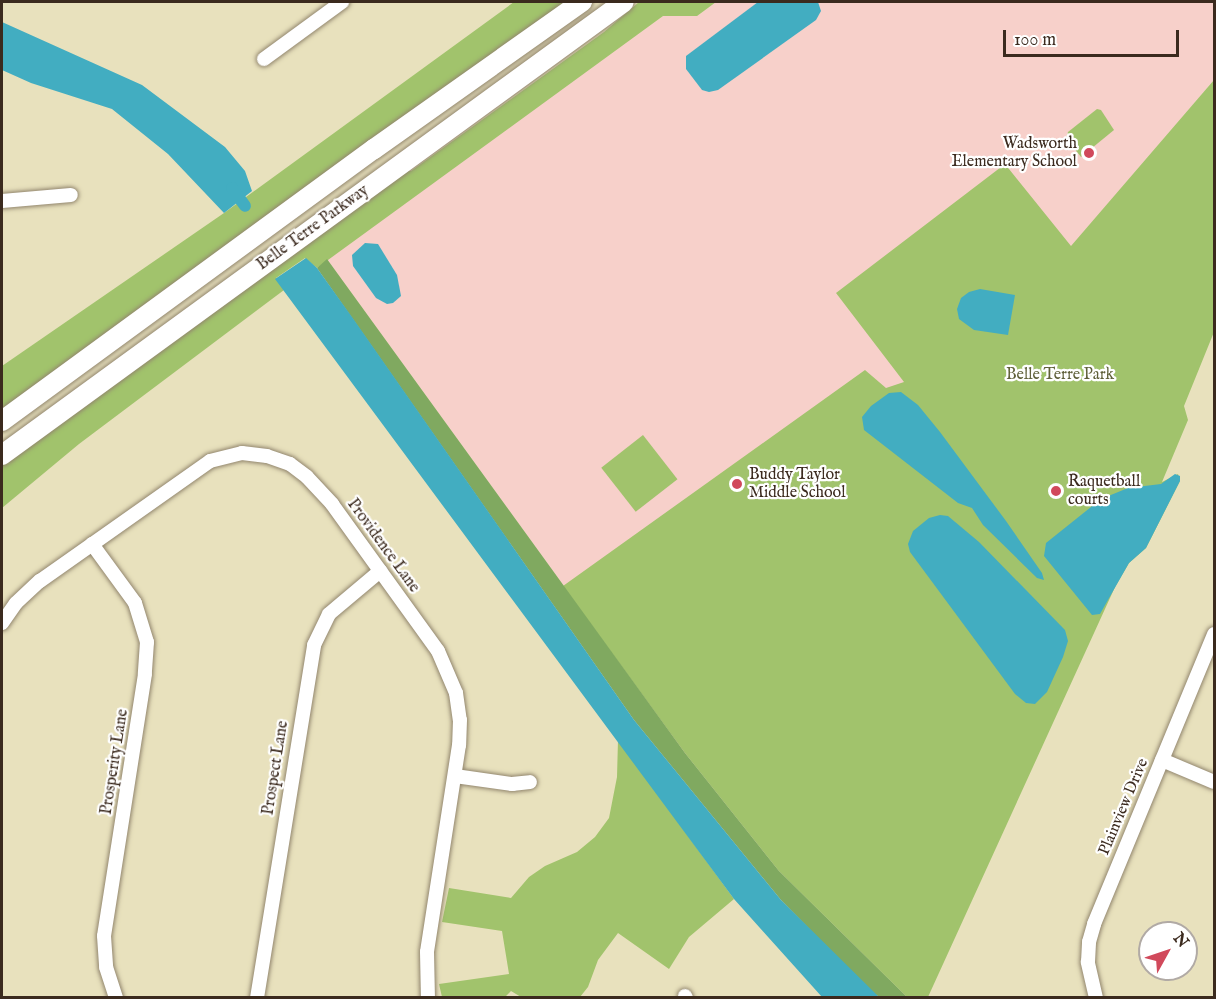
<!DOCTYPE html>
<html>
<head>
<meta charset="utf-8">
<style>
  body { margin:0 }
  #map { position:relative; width:1216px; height:999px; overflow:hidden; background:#e8e1bd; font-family:"IM FELL English",serif }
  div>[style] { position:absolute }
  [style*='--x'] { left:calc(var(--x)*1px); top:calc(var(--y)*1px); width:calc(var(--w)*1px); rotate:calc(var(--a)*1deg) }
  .built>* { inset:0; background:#f7d0ca }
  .green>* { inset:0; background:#a1c36c; transform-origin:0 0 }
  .forest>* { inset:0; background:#80a960 }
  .water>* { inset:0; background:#42adc1 }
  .canal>* { height:12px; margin:-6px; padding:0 6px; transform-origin:6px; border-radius:6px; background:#42adc1 }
  .roads { filter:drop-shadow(0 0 2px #92866e) drop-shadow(0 0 2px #92866e) }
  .street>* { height:14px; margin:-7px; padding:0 7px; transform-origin:7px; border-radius:7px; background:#fff }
  .secondary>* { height:20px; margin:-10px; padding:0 10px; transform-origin:10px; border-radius:10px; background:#fff }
  .dots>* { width:16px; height:16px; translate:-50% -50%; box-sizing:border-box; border:3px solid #fff; border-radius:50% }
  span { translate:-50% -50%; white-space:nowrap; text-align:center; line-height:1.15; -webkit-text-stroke:4.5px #fff; paint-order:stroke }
  .poi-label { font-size:16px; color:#3b2a1e }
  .right { translate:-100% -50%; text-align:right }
  .left { translate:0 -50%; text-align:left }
  .street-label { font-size:16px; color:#3b2a1e }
  .park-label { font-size:16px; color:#5f6039 }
  .frame { position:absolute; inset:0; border:3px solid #3b2a1e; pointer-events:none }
  .north { position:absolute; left:1138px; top:921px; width:60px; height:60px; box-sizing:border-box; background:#fff; border:2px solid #b1aaa5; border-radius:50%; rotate:50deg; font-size:16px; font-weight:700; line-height:24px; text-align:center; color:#3b2a1e }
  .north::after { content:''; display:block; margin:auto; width:21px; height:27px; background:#d1495b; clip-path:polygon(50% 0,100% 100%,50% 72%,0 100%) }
  .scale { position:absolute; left:1003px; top:30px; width:176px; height:27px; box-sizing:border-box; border:3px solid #3b2a1e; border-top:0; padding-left:8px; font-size:18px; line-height:21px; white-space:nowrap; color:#3b2a1e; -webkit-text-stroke:4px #fff; paint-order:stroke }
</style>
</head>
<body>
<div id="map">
  <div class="built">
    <i style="clip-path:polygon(716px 2px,1214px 2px,1214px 80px,1071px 247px,905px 382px,928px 997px,907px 997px,685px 753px,327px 259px,663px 16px,697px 16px)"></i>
  </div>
  <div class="green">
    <i style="clip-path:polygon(514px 2px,567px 2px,2px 413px,2px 366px,224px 213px)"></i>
    <i style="clip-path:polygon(639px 2px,716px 2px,697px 16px,663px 16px,317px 268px,305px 258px,276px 278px,284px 290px,79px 444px,2px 508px,2px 463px,401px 171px,411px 171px,604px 32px)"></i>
    <i style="clip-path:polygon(1214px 80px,1214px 332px,1184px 406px,1188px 420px,1162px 482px,1178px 474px,1180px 481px,1146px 548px,1129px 563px,1115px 587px,928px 997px,907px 997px,779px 871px,685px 753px,563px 586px,865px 370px,886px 388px,904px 382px,836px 293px,1005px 164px,1071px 246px)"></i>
    <i style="clip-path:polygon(1097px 109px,1101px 110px,1114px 130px,1081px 157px,1066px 138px,1068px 132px)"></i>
    <i style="left:643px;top:435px;width:56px;height:53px;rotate:52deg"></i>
    <i style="clip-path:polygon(618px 740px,734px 899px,689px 937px,669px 969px,618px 933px,598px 960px,588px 987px,580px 997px,521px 997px,511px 991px,505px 997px,442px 997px,439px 984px,509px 974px,502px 931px,442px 922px,449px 888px,511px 898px,529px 877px,545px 866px,577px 852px,595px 837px,609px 818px,617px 777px)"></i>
  </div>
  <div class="forest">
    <i style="clip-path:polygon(327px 259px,685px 753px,779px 871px,907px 997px,879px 997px,865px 986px,781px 900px,634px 720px,317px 268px)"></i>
  </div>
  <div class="water">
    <i style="clip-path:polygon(758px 2px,818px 2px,821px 11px,816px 20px,718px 90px,709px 92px,702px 90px,686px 69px,686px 56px)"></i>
    <i style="clip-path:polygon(2px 22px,142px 85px,225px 147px,245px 171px,252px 191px,224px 213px,168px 154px,112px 109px,31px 83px,2px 70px)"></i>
    <i style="clip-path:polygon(365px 243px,378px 244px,397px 275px,401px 296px,393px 303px,387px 304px,376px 298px,353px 266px,352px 255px)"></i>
    <i style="clip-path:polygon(306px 258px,317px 268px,352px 317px,634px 720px,781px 900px,879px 997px,822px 997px,734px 899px,275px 279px)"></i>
    <i style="clip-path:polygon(980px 289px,1015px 295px,1008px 335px,974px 330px,959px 319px,957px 309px,961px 298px,969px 292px)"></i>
    <i style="clip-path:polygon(901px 392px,918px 405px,940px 432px,1006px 521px,1042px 573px,1044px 580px,1037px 578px,983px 525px,972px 508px,958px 503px,864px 430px,862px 417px,871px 406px,889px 393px)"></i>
    <i style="clip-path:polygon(1175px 474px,1180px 476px,1180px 481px,1146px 548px,1129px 563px,1100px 614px,1092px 615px,1044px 556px,1046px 543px,1101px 499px,1128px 488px,1161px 484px)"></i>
    <i style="clip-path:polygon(940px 515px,948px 516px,979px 542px,1065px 630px,1068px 641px,1063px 657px,1047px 692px,1035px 704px,1026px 703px,1015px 694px,910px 552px,908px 544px,913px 531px,929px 518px)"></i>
  </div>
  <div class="canal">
    <i style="--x:232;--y:188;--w:22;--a:54"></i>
  </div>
  <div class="roads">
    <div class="street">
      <i style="--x:264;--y:59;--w:97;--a:-36.2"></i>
      <i style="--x:2;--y:201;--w:69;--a:-5"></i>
      <i style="--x:92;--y:544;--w:73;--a:53.9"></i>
      <i style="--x:135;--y:603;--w:41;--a:72.9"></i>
      <i style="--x:147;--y:642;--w:32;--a:94"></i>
      <i style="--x:145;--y:674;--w:265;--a:98.9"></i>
      <i style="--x:104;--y:936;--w:31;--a:86"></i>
      <i style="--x:106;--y:967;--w:33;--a:72"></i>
      <i style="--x:2;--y:623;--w:24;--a:-55"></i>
      <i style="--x:16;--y:603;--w:33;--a:-43"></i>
      <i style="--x:40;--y:581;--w:208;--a:-35.2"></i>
      <i style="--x:210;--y:461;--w:33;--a:-14"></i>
      <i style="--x:242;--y:453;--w:25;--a:7"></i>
      <i style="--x:267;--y:456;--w:24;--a:19"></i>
      <i style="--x:290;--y:464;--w:21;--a:37"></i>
      <i style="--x:307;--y:477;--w:37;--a:47"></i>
      <i style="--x:332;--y:504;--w:181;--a:54.2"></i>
      <i style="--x:438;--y:651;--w:46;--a:66.8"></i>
      <i style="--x:456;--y:693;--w:27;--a:82"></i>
      <i style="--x:460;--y:720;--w:25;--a:92"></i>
      <i style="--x:459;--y:745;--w:209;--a:98.8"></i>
      <i style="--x:427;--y:952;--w:46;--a:88.8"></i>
      <i style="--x:1162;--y:760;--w:56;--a:22.9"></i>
      <i style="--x:455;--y:776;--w:58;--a:8"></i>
      <i style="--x:512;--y:784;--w:18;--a:-6"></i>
      <i style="--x:685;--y:996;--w:2;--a:63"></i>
      <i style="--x:257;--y:998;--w:358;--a:-80.8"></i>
      <i style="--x:314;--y:645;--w:34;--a:-64"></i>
      <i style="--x:329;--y:614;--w:67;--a:-40.1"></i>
      <i style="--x:1096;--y:998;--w:37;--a:-103"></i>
      <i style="--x:1088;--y:962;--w:20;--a:-87"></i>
      <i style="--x:1089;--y:942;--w:19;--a:-74"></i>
      <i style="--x:1094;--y:924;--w:314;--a:-67.5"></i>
    </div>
    <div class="secondary">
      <i style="--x:2;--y:421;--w:461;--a:-36.2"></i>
      <i style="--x:374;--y:149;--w:255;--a:-35.3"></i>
      <i style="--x:2;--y:455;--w:769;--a:-36.07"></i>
    </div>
  </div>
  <div class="dots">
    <i style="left:1089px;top:153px;background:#d1495b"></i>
    <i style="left:737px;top:484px;background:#d1495b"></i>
    <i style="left:1056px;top:491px;background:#d1495b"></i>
  </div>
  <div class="poi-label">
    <span class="right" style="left:1077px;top:153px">Wadsworth<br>Elementary School</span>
    <span class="left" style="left:749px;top:484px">Buddy Taylor<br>Middle School</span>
    <span class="left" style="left:1068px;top:491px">Raquetball<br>courts</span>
  </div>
  <div class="street-label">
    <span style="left:313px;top:228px;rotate:-36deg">Belle Terre Parkway</span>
    <span style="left:383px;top:546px;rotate:54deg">Providence Lane</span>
    <span style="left:115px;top:762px;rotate:-81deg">Prosperity Lane</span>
    <span style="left:276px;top:768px;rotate:-81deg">Prospect Lane</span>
    <span style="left:1124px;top:807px;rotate:-67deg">Plainview Drive</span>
  </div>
  <div class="park-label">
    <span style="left:1060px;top:375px">Belle Terre Park</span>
  </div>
  <div class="frame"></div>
  <div class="north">N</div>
  <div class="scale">100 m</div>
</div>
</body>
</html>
